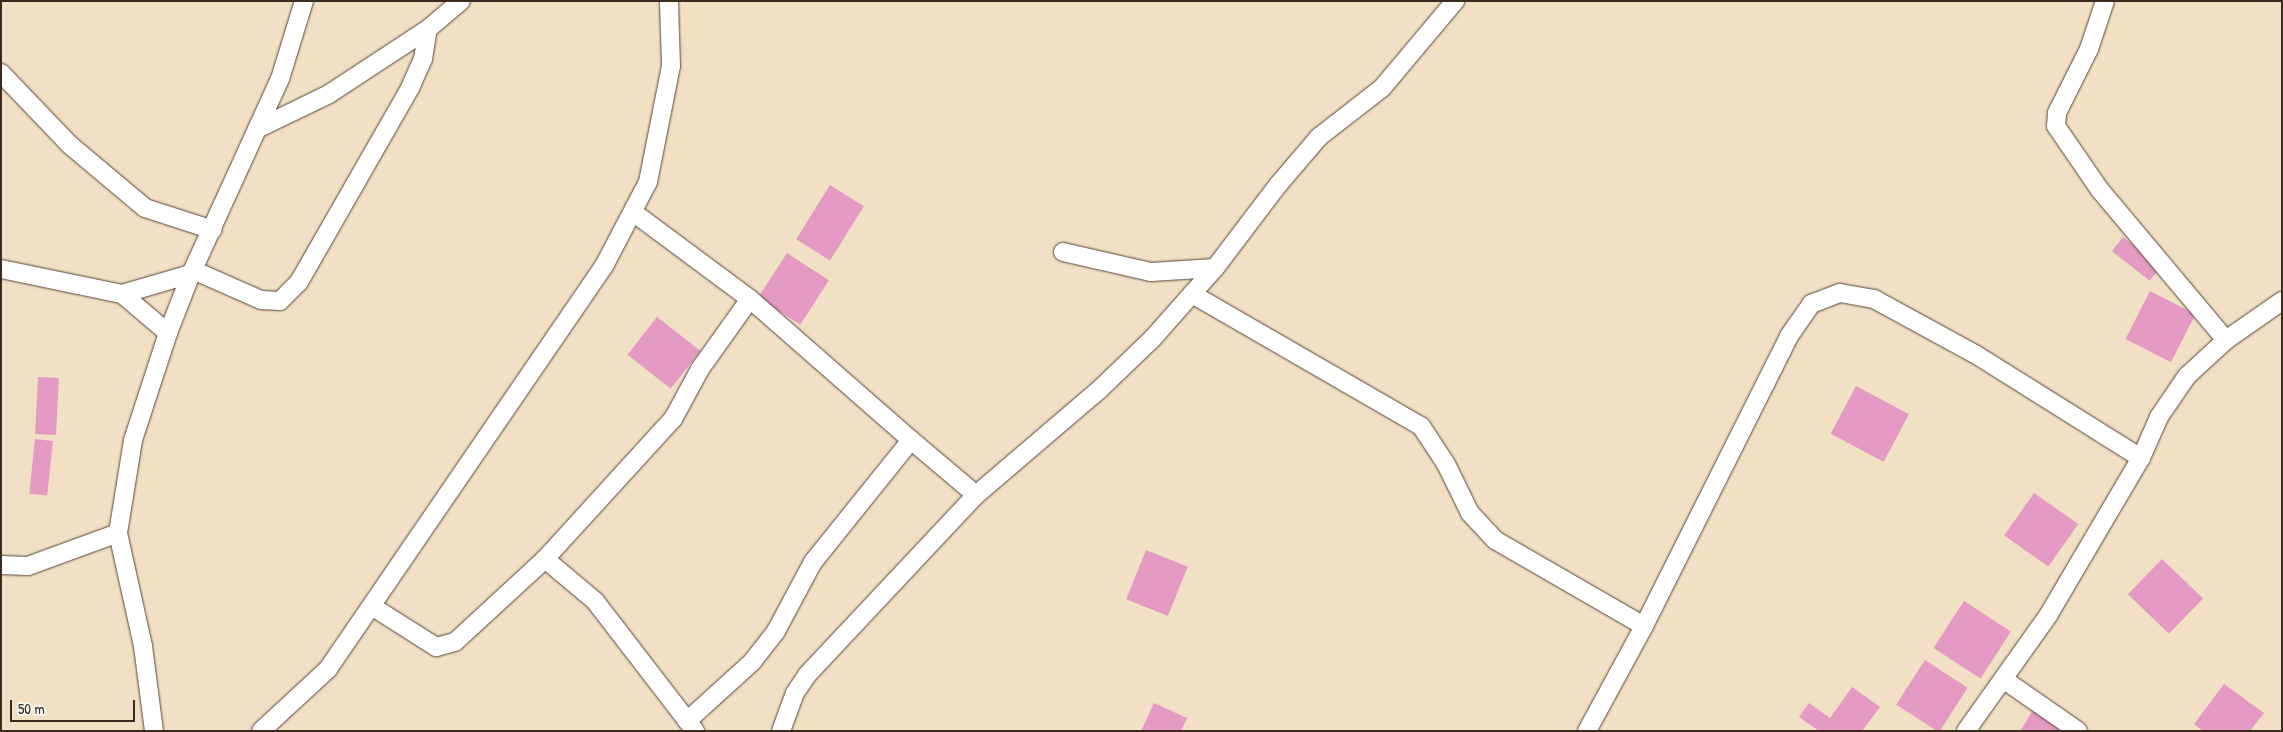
<!DOCTYPE html>
<html>
<head>
<meta charset="utf-8">
<style>
  body { margin:0 }
  #map { position:relative; width:2283px; height:732px; overflow:hidden; background:#f2e0c5; font-family:"Patrick Hand",sans-serif }
  div>[style] { position:absolute }
  [style*='--x'] { left:calc(var(--x)*1px); top:calc(var(--y)*1px); width:calc(var(--w)*1px); rotate:calc(var(--a)*1deg) }
  .building>* { inset:0; background:#e49ac2; transform-origin:0 0 }
  .roads { filter:drop-shadow(0 0 1px #564537) drop-shadow(0 0 1px #564537) }
  .street>* { height:18px; margin:-9px; padding:0 9px; transform-origin:9px; border-radius:9px; background:#fff }
  span { translate:-50% -50%; white-space:nowrap; text-align:center; line-height:1.15; -webkit-text-stroke:5px #f6f6f2; paint-order:stroke }
  .frame { position:absolute; inset:0; border:2px solid #3b2a1e; pointer-events:none }
  .scale { position:absolute; left:10px; top:700px; width:125px; height:22px; box-sizing:border-box; border:2px solid #3b2a1e; border-top:0; padding-left:6px; font-size:15px; line-height:18px; white-space:nowrap; color:#3b2a1e; -webkit-text-stroke:4px #f6f6f2; paint-order:stroke }
</style>
</head>
<body>
<div id="map">
  <div class="building">
    <i style="left:830px;top:185px;width:40px;height:64px;rotate:32deg"></i>
    <i style="left:2123px;top:237px;width:48px;height:18px;rotate:38deg"></i>
    <i style="left:787px;top:253px;width:50px;height:53px;rotate:33deg"></i>
    <i style="left:2150px;top:291px;width:51px;height:54px;rotate:27deg"></i>
    <i style="left:657px;top:317px;width:55px;height:48px;rotate:38deg"></i>
    <i style="left:38px;top:377px;width:21px;height:57px;rotate:3deg"></i>
    <i style="left:1856px;top:386px;width:60px;height:54px;rotate:28deg"></i>
    <i style="left:35px;top:439px;width:18px;height:55px;rotate:6deg"></i>
    <i style="left:2034px;top:493px;width:54px;height:52px;rotate:35deg"></i>
    <i style="left:1146px;top:550px;width:45px;height:53px;rotate:22deg"></i>
    <i style="left:2162px;top:559px;width:57px;height:49px;rotate:44deg"></i>
    <i style="left:1964px;top:601px;width:56px;height:56px;rotate:33deg"></i>
    <i style="left:1925px;top:660px;width:51px;height:53px;rotate:33deg"></i>
    <i style="clip-path:polygon(2224px 684px,2264px 713px,2250px 731px,2203px 731px,2194px 724px)"></i>
    <i style="clip-path:polygon(1852px 687px,1880px 707px,1862px 731px,1819px 731px,1799px 717px,1809px 703px,1830px 718px)"></i>
    <i style="clip-path:polygon(1154px 703px,1187px 718px,1181px 731px,1141px 731px)"></i>
    <i style="clip-path:polygon(2034px 709px,2065px 731px,2020px 731px)"></i>
  </div>
  <div class="roads">
    <div class="street">
      <i style="--x:2105;--y:1;--w:51;--a:108.4"></i>
      <i style="--x:2089;--y:49;--w:72;--a:116.6"></i>
      <i style="--x:2057;--y:113;--w:13;--a:94"></i>
      <i style="--x:2056;--y:126;--w:78;--a:55.5"></i>
      <i style="--x:2100;--y:190;--w:196;--a:50"></i>
      <i style="--x:1;--y:73;--w:100;--a:46.2"></i>
      <i style="--x:70;--y:145;--w:98;--a:40"></i>
      <i style="--x:145;--y:208;--w:71;--a:17.9"></i>
      <i style="--x:257;--y:129;--w:80;--a:-25.9"></i>
      <i style="--x:329;--y:94;--w:118;--a:-33.3"></i>
      <i style="--x:428;--y:29;--w:43;--a:-40.3"></i>
      <i style="--x:1063;--y:252;--w:90;--a:12.8"></i>
      <i style="--x:1151;--y:272;--w:64;--a:-3.6"></i>
      <i style="--x:1;--y:269;--w:124;--a:11.7"></i>
      <i style="--x:193;--y:270;--w:74;--a:23.8"></i>
      <i style="--x:261;--y:300;--w:19;--a:3"></i>
      <i style="--x:280;--y:301;--w:27;--a:-45"></i>
      <i style="--x:299;--y:282;--w:224;--a:-60.2"></i>
      <i style="--x:410;--y:88;--w:32;--a:-66"></i>
      <i style="--x:423;--y:59;--w:30;--a:-81"></i>
      <i style="--x:1192;--y:294;--w:264;--a:30"></i>
      <i style="--x:1421;--y:426;--w:45;--a:56.7"></i>
      <i style="--x:1446;--y:464;--w:55;--a:63.9"></i>
      <i style="--x:1470;--y:513;--w:37;--a:47"></i>
      <i style="--x:1495;--y:540;--w:172;--a:30"></i>
      <i style="--x:168;--y:333;--w:60;--a:-139.7"></i>
      <i style="--x:122;--y:294;--w:72;--a:-16.2"></i>
      <i style="--x:911;--y:440;--w:85;--a:40.2"></i>
      <i style="--x:545;--y:559;--w:65;--a:40"></i>
      <i style="--x:595;--y:601;--w:164;--a:52.4"></i>
      <i style="--x:1;--y:565;--w:27;--a:2"></i>
      <i style="--x:28;--y:566;--w:96;--a:-20.1"></i>
      <i style="--x:373;--y:607;--w:75;--a:32.4"></i>
      <i style="--x:436;--y:647;--w:20;--a:-15"></i>
      <i style="--x:455;--y:642;--w:122;--a:-42.7"></i>
      <i style="--x:545;--y:559;--w:190;--a:-47.6"></i>
      <i style="--x:673;--y:419;--w:57;--a:-61.6"></i>
      <i style="--x:700;--y:369;--w:86;--a:-54.5"></i>
      <i style="--x:750;--y:299;--w:146;--a:-143.4"></i>
      <i style="--x:2003;--y:679;--w:91;--a:34.7"></i>
      <i style="--x:687;--y:721;--w:88;--a:-42.2"></i>
      <i style="--x:752;--y:662;--w:39;--a:-52"></i>
      <i style="--x:776;--y:631;--w:78;--a:-61.8"></i>
      <i style="--x:813;--y:562;--w:156;--a:-51.2"></i>
      <i style="--x:911;--y:440;--w:214;--a:-138.8"></i>
      <i style="--x:154;--y:731;--w:86;--a:-97.4"></i>
      <i style="--x:143;--y:646;--w:116;--a:-102.5"></i>
      <i style="--x:118;--y:533;--w:94;--a:-80.8"></i>
      <i style="--x:133;--y:440;--w:113;--a:-71.9"></i>
      <i style="--x:168;--y:333;--w:63;--a:-68.7"></i>
      <i style="--x:191;--y:274;--w:214;--a:-65.5"></i>
      <i style="--x:280;--y:79;--w:82;--a:-72.9"></i>
      <i style="--x:261;--y:731;--w:91;--a:-42.8"></i>
      <i style="--x:328;--y:669;--w:488;--a:-55.6"></i>
      <i style="--x:604;--y:266;--w:95;--a:-62.4"></i>
      <i style="--x:648;--y:182;--w:118;--a:-78.8"></i>
      <i style="--x:671;--y:66;--w:65;--a:-91.8"></i>
      <i style="--x:781;--y:731;--w:40;--a:-69.8"></i>
      <i style="--x:795;--y:693;--w:22;--a:-56"></i>
      <i style="--x:807;--y:675;--w:247;--a:-46.8"></i>
      <i style="--x:976;--y:495;--w:162;--a:-40.5"></i>
      <i style="--x:1099;--y:390;--w:75;--a:-43.9"></i>
      <i style="--x:1153;--y:338;--w:94;--a:-48.5"></i>
      <i style="--x:1215;--y:268;--w:104;--a:-52.8"></i>
      <i style="--x:1278;--y:185;--w:63;--a:-49.5"></i>
      <i style="--x:1319;--y:137;--w:80;--a:-37.9"></i>
      <i style="--x:1382;--y:88;--w:114;--a:-50"></i>
      <i style="--x:1587;--y:731;--w:119;--a:-61.5"></i>
      <i style="--x:1644;--y:626;--w:324;--a:-63.4"></i>
      <i style="--x:1789;--y:336;--w:39;--a:-55"></i>
      <i style="--x:1811;--y:304;--w:31;--a:-21"></i>
      <i style="--x:1840;--y:293;--w:35;--a:10"></i>
      <i style="--x:1874;--y:299;--w:115;--a:28.6"></i>
      <i style="--x:1975;--y:354;--w:196;--a:32.1"></i>
      <i style="--x:1966;--y:731;--w:143;--a:-54.6"></i>
      <i style="--x:2049;--y:614;--w:181;--a:-59.5"></i>
      <i style="--x:2141;--y:458;--w:45;--a:-66.3"></i>
      <i style="--x:2159;--y:417;--w:50;--a:-55.7"></i>
      <i style="--x:2187;--y:376;--w:53;--a:-42.7"></i>
      <i style="--x:2226;--y:340;--w:68;--a:-34.9"></i>
    </div>
  </div>
  <div class="frame"></div>
  <div class="scale">50 m</div>
</div>
</body>
</html>
